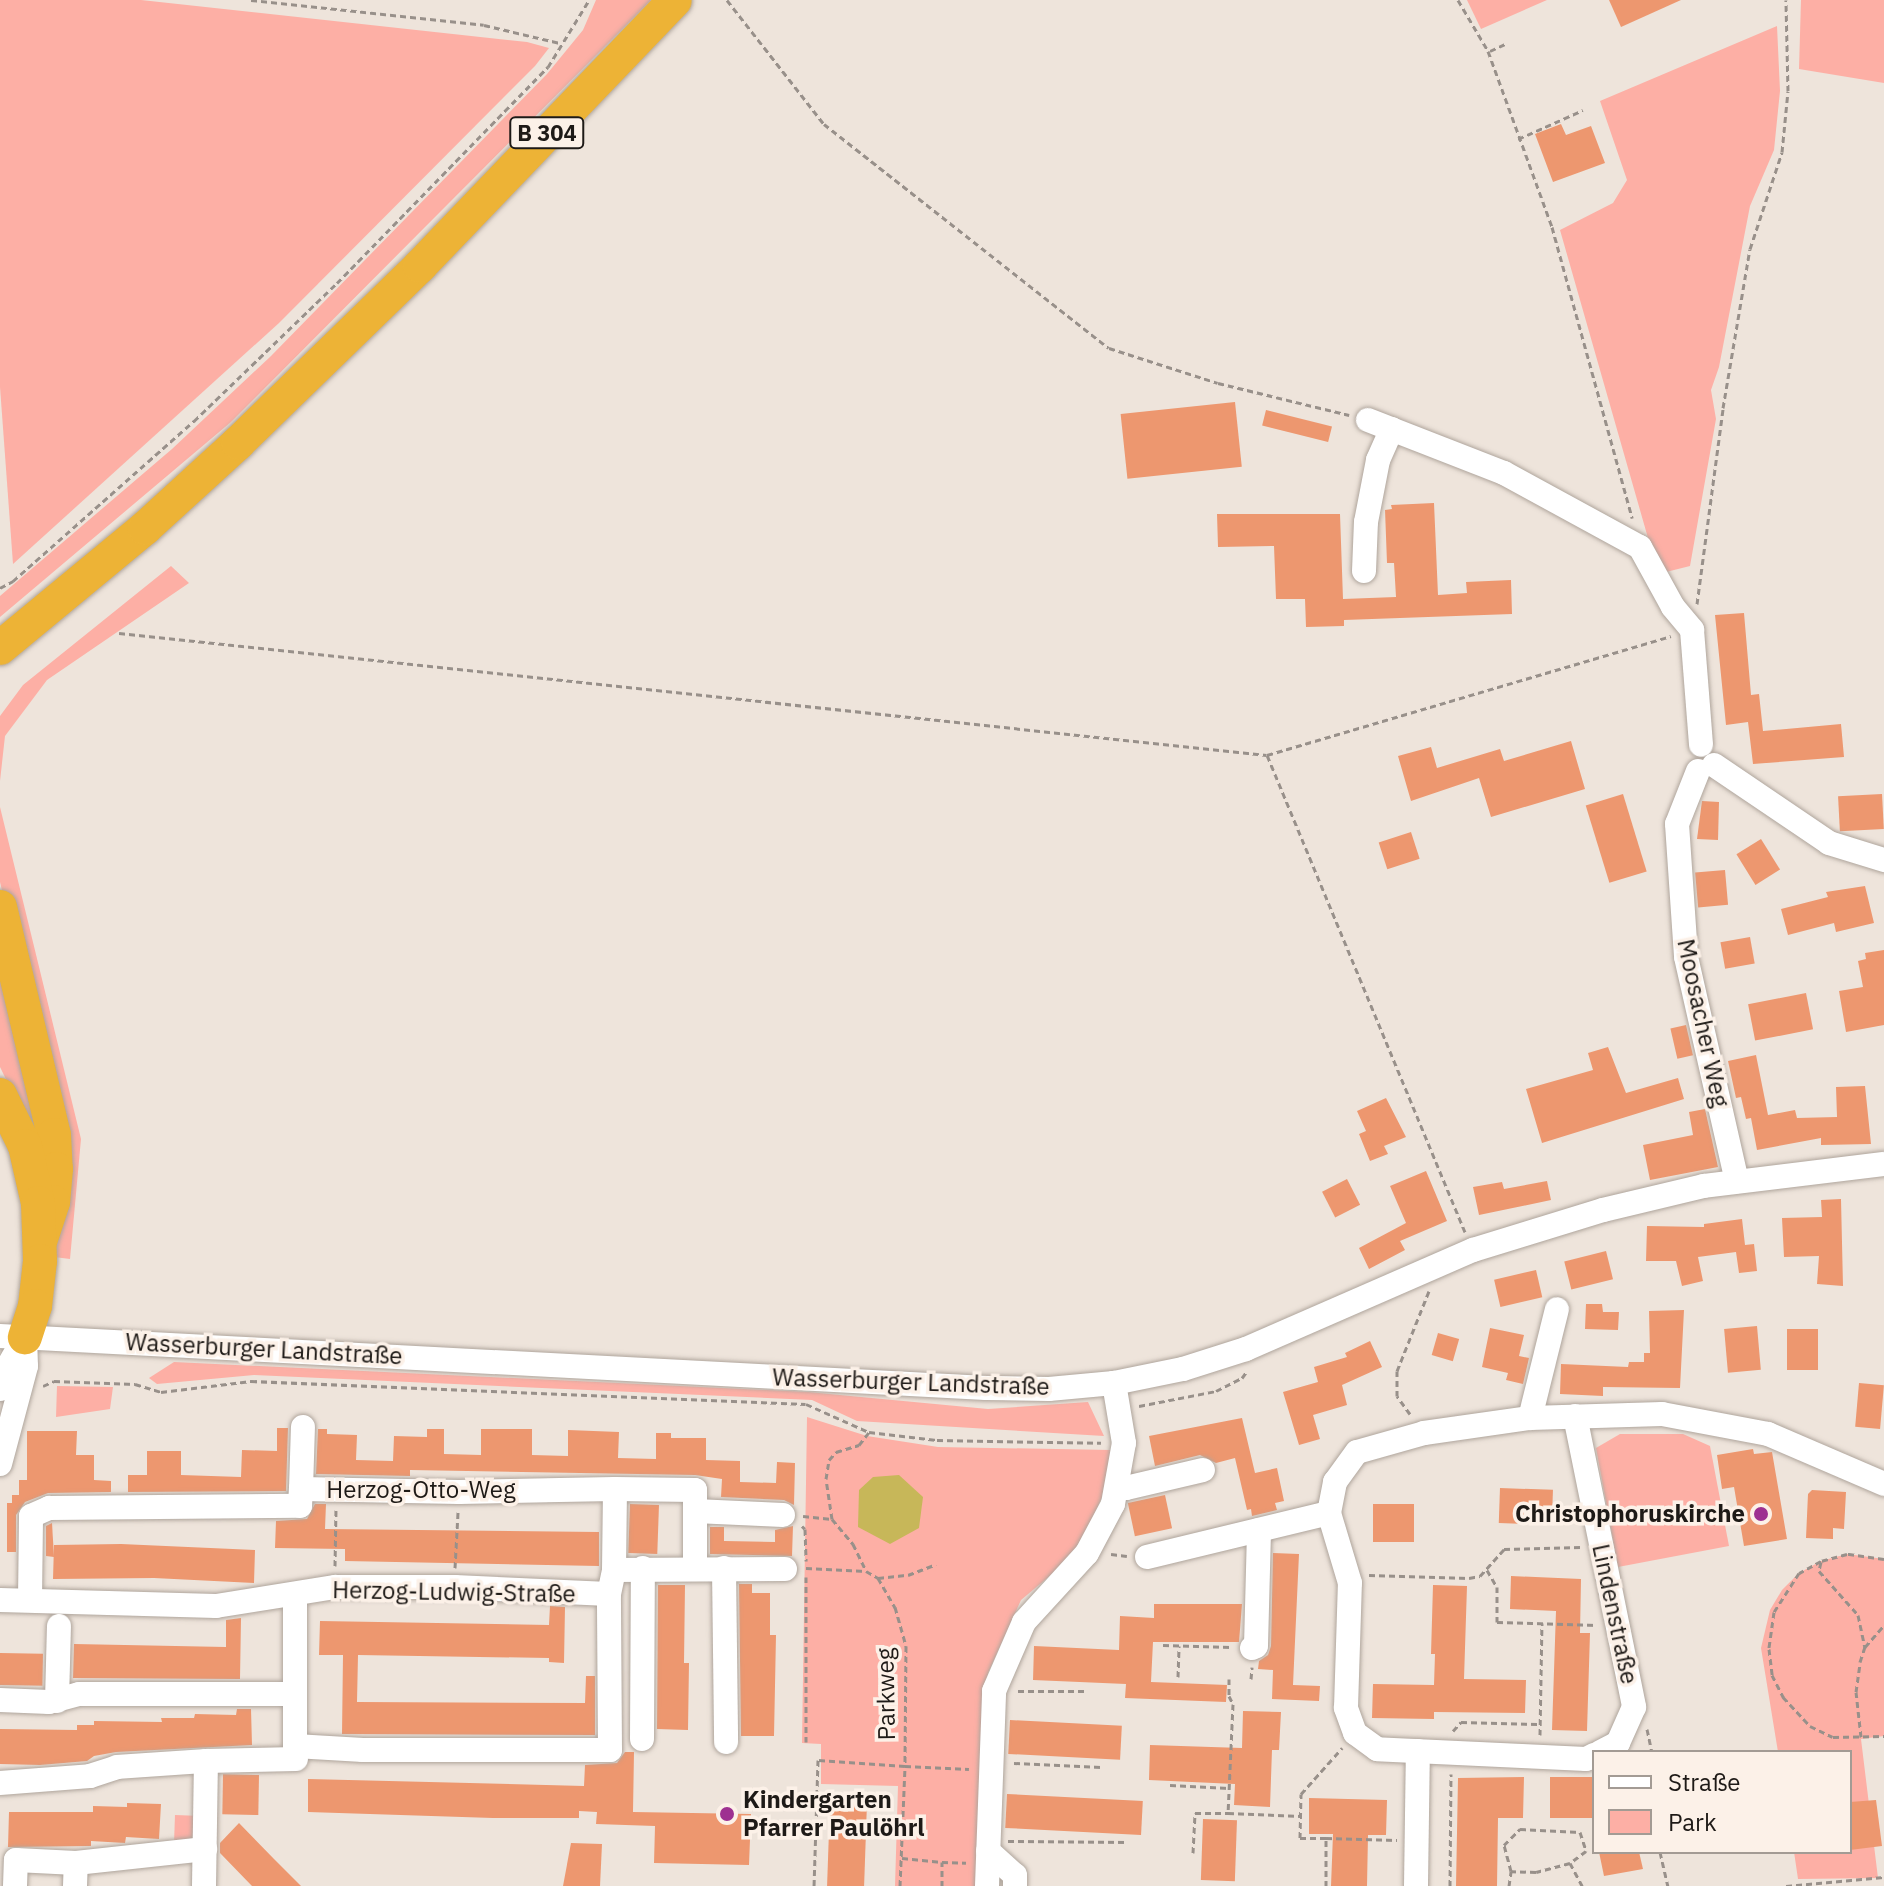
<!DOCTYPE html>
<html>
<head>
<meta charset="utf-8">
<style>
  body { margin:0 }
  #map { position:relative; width:1884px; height:1886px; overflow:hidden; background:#eee4db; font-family:"IBM Plex Sans",sans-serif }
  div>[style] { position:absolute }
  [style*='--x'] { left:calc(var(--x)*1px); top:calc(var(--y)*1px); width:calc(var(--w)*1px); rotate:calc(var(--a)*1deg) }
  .green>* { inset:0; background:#fdafa5; transform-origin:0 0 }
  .water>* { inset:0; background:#c7b759 }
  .building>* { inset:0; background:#ed976f; transform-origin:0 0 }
  .path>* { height:3px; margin-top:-1.5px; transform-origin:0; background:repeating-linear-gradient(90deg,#98908a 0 6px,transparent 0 10px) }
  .roads { filter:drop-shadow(0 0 2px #afa59c) drop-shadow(0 0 2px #afa59c) }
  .minor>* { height:24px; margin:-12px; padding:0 12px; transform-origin:12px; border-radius:12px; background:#fff }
  .highway>* { height:34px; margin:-17px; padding:0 17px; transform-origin:17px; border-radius:17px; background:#edb336 }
  .dots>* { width:22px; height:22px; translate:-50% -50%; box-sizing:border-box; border:4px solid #fcf1e8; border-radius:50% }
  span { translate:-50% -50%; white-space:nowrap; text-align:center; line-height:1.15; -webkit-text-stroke:7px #fcf1e8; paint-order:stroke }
  .shield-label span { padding:2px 6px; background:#fcf1e8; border:2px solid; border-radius:6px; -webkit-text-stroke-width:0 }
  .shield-label { font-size:22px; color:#1e1a17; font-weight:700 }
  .street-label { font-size:24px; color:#1e1a17 }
  .poi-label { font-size:24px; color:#1e1a17; font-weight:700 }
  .right { translate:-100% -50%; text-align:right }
  .left { translate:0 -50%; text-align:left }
  .legend { position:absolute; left:1592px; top:1750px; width:260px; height:104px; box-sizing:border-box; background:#fcf1e8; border:2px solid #a39b94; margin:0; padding:10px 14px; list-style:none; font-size:24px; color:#1e1a17 }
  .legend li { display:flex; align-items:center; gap:16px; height:40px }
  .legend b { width:40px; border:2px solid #a39b94 }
</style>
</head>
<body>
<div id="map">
  <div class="green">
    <i style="clip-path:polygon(0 0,141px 0,527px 42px,549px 48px,535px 66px,279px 323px,13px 564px,0 387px)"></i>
    <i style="clip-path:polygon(596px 0,651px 0,231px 422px,0 617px,0 596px,172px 449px,271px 356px,547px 74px,583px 30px)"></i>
    <i style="clip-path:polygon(1467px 0,1547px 0,1481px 29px)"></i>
    <i style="clip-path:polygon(1801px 0,1884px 0,1884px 83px,1799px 69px)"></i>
    <i style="clip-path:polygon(1777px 26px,1780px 91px,1774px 150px,1750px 206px,1719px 367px,1711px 390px,1716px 419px,1690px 566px,1666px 572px,1650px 545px,1560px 230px,1613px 203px,1627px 180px,1600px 101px)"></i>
    <i style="clip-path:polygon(171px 566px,189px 583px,47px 680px,5px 736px,0 781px,0 716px,23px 685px)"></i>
    <i style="clip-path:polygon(0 807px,81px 1139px,70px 1259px,54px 1257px,58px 1127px,0 882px)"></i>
    <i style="clip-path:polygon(0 959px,42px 1138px,27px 1122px,0 1067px)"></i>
    <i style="clip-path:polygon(174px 1362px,808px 1392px,988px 1409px,1088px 1402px,1104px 1436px,857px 1421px,812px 1400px,254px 1375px,157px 1384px,149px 1378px)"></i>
    <i style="clip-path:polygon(57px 1386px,113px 1387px,110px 1409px,56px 1417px)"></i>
    <i style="clip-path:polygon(807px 1417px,867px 1436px,938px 1447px,1111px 1450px,1102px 1497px,1077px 1553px,1021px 1600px,988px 1673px,982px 1724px,979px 1886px,895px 1886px,898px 1786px,821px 1784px,821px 1744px,802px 1743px)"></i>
    <i style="clip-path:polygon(1620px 1434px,1683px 1434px,1710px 1446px,1729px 1546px,1618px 1567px,1596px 1448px)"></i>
    <i style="clip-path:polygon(1847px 1554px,1884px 1559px,1884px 1736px,1861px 1739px,1878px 1878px,1798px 1879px,1794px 1852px,1850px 1852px,1850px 1752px,1778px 1752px,1761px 1648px,1770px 1610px,1782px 1590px,1799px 1573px,1821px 1561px)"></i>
    <i style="left:175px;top:1815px;width:26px;height:31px;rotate:2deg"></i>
  </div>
  <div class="water">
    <i style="clip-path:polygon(899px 1475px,923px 1497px,919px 1528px,890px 1544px,858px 1527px,859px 1490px,873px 1477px)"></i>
  </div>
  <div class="building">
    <i style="clip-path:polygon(1609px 0,1681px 0,1621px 27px)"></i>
    <i style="clip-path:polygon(1561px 124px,1566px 135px,1591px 126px,1605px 163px,1553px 182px,1535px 134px)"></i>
    <i style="left:1235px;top:402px;width:65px;height:115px;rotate:84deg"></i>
    <i style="left:1266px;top:410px;width:68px;height:16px;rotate:14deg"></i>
    <i style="clip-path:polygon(1434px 503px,1438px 595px,1467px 593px,1466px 582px,1511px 580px,1512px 614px,1344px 620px,1344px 626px,1306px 627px,1305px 599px,1276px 599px,1274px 546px,1218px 547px,1217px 514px,1340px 514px,1343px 599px,1396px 597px,1394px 563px,1387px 563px,1385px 510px,1392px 509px,1391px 505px)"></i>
    <i style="clip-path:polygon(1744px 613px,1751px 695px,1759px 694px,1763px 731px,1841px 724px,1844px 757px,1753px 764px,1748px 722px,1726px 725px,1715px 615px)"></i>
    <i style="clip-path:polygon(1571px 741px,1585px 789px,1491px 817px,1479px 778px,1411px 801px,1398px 756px,1431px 747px,1437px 768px,1500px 749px,1504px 761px)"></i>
    <i style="left:1623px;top:794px;width:81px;height:39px;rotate:73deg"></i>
    <i style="left:1882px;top:794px;width:35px;height:44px;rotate:87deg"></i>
    <i style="clip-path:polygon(1702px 801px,1719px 802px,1718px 840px,1697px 839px)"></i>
    <i style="left:1411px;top:832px;width:28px;height:34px;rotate:72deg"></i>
    <i style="left:1761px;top:839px;width:36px;height:29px;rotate:58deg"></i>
    <i style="left:1725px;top:870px;width:35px;height:30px;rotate:85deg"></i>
    <i style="clip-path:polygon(1865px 886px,1874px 923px,1836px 932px,1834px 923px,1788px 935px,1781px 909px,1828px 897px,1826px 892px)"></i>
    <i style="left:1750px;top:937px;width:27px;height:30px;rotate:80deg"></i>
    <i style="clip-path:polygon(1884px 950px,1884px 1025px,1846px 1032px,1839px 991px,1863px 987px,1858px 961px,1866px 959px,1865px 953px)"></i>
    <i style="left:1806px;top:993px;width:37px;height:59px;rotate:79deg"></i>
    <i style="left:1686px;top:1025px;width:31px;height:16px;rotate:77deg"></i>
    <i style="clip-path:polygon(1608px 1047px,1626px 1093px,1678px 1078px,1684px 1099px,1542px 1143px,1526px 1089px,1593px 1070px,1588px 1053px)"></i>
    <i style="clip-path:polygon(1756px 1055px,1768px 1115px,1795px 1110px,1797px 1118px,1837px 1117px,1836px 1087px,1865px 1086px,1871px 1144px,1821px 1145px,1821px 1138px,1757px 1150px,1751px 1118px,1746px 1119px,1741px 1097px,1736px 1098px,1728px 1061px)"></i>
    <i style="clip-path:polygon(1386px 1098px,1406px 1137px,1384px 1146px,1388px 1154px,1370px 1161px,1359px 1134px,1366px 1131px,1357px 1111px)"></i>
    <i style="clip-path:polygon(1705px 1109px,1718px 1167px,1650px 1180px,1643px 1145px,1693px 1135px,1689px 1112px)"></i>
    <i style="clip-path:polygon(1426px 1171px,1447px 1221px,1400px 1241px,1405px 1250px,1369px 1269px,1359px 1248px,1406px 1223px,1390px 1186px)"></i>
    <i style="left:1347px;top:1179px;width:29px;height:28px;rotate:63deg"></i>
    <i style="clip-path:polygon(1547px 1181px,1551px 1200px,1479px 1215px,1473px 1187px,1502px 1182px,1504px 1189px)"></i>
    <i style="clip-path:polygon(1841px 1199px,1843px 1286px,1817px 1284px,1819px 1256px,1784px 1257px,1782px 1218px,1822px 1217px,1821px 1200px)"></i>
    <i style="clip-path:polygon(1742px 1219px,1745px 1245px,1754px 1244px,1757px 1271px,1739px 1273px,1736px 1252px,1698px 1257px,1703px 1281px,1682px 1286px,1676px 1261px,1646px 1261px,1647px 1226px,1704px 1227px,1704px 1224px)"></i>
    <i style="left:1606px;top:1251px;width:29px;height:43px;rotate:76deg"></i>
    <i style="left:1536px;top:1270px;width:28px;height:43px;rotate:77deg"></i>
    <i style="clip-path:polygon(1586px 1304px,1602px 1304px,1603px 1312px,1619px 1312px,1618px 1330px,1585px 1329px)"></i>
    <i style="clip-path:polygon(1684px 1310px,1680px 1388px,1603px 1387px,1603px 1396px,1560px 1394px,1561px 1364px,1628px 1367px,1629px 1362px,1644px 1362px,1644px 1353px,1650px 1353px,1649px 1311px)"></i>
    <i style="left:1757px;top:1326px;width:44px;height:33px;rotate:85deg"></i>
    <i style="clip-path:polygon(1490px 1328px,1524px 1335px,1519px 1356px,1529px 1358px,1523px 1384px,1506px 1380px,1508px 1373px,1482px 1367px)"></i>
    <i style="left:1787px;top:1329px;width:31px;height:41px"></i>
    <i style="left:1438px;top:1333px;width:22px;height:23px;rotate:16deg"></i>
    <i style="clip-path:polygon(1370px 1341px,1382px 1367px,1342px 1385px,1347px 1405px,1313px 1415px,1320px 1439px,1299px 1445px,1283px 1392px,1318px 1382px,1314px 1367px,1347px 1357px,1345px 1353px)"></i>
    <i style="left:1859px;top:1383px;width:25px;height:44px;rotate:5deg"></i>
    <i style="clip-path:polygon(1242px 1418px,1255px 1473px,1277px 1468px,1284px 1501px,1275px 1503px,1277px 1510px,1252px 1516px,1251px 1509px,1247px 1510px,1235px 1458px,1216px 1463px,1200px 1455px,1155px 1466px,1149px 1436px)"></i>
    <i style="clip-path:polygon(277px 1428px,288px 1428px,286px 1491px,128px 1492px,128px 1475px,147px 1475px,147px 1451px,181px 1451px,181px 1475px,241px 1477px,242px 1450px,277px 1451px)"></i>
    <i style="clip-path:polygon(318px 1429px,327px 1429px,327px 1434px,357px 1435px,356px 1460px,393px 1461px,394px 1436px,427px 1437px,427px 1429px,444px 1429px,444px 1454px,481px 1455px,481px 1429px,532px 1429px,532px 1455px,568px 1456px,568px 1430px,619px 1432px,618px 1458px,656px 1459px,656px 1433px,671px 1433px,671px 1438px,706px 1438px,706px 1460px,740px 1461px,740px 1482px,776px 1483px,777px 1462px,795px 1463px,794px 1505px,784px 1500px,721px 1497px,722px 1479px,695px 1475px,410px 1470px,410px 1476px,316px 1474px)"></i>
    <i style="clip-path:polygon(27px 1431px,77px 1431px,76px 1455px,94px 1455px,94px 1480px,111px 1481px,111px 1492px,48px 1493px,25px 1502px,16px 1515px,16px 1552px,7px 1552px,7px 1503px,12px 1503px,12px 1495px,19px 1495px,19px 1480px,27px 1480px)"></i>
    <i style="clip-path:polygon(1753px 1449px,1754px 1454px,1772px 1452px,1787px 1539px,1744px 1546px,1734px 1487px,1722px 1489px,1717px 1455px)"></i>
    <i style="left:1500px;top:1488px;width:53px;height:35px;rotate:2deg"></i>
    <i style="clip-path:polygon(1812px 1490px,1846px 1492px,1844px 1529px,1833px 1528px,1833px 1539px,1806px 1538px,1808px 1494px)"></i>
    <i style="left:1165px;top:1495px;width:34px;height:38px;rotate:78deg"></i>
    <i style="clip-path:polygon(315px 1504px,326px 1504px,325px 1529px,599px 1532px,599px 1566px,345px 1561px,345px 1549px,275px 1548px,276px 1521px,307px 1519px)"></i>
    <i style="left:630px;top:1504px;width:29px;height:49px;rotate:2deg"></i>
    <i style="left:1373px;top:1504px;width:41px;height:38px"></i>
    <i style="clip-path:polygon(52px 1523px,54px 1557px,46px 1556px,46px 1526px)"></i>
    <i style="clip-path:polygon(793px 1526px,792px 1556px,710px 1554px,710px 1527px,724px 1527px,724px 1541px,775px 1542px,775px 1530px)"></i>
    <i style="clip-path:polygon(121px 1544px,255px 1550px,254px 1583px,154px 1578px,53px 1579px,54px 1545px)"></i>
    <i style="clip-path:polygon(1273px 1553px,1299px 1554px,1293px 1685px,1320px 1686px,1319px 1701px,1272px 1699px,1273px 1670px,1258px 1669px,1259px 1661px,1268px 1655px,1271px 1646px)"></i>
    <i style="clip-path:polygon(1511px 1576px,1581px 1579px,1580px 1633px,1590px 1633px,1587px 1731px,1552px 1730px,1556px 1611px,1510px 1609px)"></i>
    <i style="clip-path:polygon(739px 1584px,752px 1584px,752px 1593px,770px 1593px,770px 1635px,776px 1635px,774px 1736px,741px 1736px)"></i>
    <i style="clip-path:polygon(658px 1585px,685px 1585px,684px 1663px,689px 1663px,688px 1730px,657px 1729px)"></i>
    <i style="clip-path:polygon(1433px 1585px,1467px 1586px,1464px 1679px,1526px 1680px,1525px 1713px,1434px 1712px,1434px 1719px,1372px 1718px,1373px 1684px,1434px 1685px,1435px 1654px,1431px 1654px)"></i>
    <i style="clip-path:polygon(1154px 1604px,1242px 1604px,1239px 1642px,1153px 1642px,1151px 1682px,1227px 1685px,1226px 1702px,1125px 1698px,1126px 1684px,1033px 1680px,1034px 1646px,1119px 1650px,1120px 1616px,1154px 1618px)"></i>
    <i style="clip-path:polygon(550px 1606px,565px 1607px,564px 1663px,549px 1662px,549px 1658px,358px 1655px,357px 1702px,585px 1703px,586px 1676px,595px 1676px,595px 1735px,342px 1734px,343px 1655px,319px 1655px,320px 1621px,549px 1625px)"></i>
    <i style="clip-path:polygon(241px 1618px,240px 1679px,73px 1678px,74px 1644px,226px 1647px,226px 1620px)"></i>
    <i style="left:0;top:1653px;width:43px;height:32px;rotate:1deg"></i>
    <i style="clip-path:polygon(237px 1709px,251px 1709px,252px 1745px,116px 1752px,94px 1756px,87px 1761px,40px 1765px,0 1764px,0 1729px,77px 1730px,77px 1725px,94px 1725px,94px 1721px,162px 1722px,161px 1718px,194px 1718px,195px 1714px,236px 1715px)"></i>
    <i style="clip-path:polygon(1243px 1711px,1281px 1712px,1279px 1750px,1272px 1750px,1270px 1807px,1234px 1805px,1235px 1784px,1149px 1780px,1150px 1745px,1242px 1748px)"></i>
    <i style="left:1010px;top:1720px;width:112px;height:34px;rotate:3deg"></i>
    <i style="clip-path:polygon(625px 1752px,634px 1752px,633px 1812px,751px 1814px,749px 1865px,654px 1863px,655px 1826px,596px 1824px,597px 1812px,579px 1811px,579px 1818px,493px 1818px,308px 1812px,308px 1779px,584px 1786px,585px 1765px,617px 1763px)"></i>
    <i style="left:259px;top:1775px;width:40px;height:36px;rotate:91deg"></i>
    <i style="clip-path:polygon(1524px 1777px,1523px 1818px,1498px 1818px,1497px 1886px,1456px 1886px,1458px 1778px)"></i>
    <i style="left:1550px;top:1777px;width:44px;height:41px"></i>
    <i style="left:1007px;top:1794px;width:136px;height:34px;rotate:3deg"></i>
    <i style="clip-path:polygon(1309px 1798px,1387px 1800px,1386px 1835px,1368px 1835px,1367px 1886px,1331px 1886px,1333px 1834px,1309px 1834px)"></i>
    <i style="clip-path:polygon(1876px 1800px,1882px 1846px,1850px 1850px,1850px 1802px)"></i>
    <i style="left:830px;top:1802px;width:37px;height:84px;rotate:2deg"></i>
    <i style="clip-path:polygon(127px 1803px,161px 1804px,159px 1839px,126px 1837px,125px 1843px,91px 1841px,91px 1846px,8px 1847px,9px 1812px,93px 1812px,93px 1806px,127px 1807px)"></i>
    <i style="left:1203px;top:1819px;width:34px;height:61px;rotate:2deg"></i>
    <i style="clip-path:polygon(239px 1823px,274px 1859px,301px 1886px,252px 1886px,220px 1853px,220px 1843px)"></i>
    <i style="clip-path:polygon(571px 1843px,602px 1844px,600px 1886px,563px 1886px)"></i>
    <i style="clip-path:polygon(1599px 1852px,1639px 1852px,1643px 1869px,1604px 1876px)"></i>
  </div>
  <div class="path">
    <i style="--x:251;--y:0;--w:234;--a:6.1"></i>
    <i style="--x:484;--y:25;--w:78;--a:13.3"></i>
    <i style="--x:727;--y:0;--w:157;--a:52"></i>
    <i style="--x:824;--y:124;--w:362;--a:38.2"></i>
    <i style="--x:1109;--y:348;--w:114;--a:17.8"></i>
    <i style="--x:1218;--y:383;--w:135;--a:13.7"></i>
    <i style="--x:1458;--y:0;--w:59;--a:59.5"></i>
    <i style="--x:1488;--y:51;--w:187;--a:70"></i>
    <i style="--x:1552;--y:227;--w:302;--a:74.6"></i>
    <i style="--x:1490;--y:51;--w:17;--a:-25"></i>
    <i style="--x:1518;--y:139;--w:71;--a:-24"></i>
    <i style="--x:0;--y:588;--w:15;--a:-28"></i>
    <i style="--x:13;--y:581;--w:242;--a:-41.5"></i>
    <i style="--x:194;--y:421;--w:199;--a:-44"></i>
    <i style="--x:337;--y:283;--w:302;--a:-45.7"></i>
    <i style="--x:548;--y:67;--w:79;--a:-58.5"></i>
    <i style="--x:1697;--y:604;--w:198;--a:-82.4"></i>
    <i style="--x:1723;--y:408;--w:161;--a:-80.4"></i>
    <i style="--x:1750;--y:249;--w:102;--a:-71.7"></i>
    <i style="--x:1782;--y:152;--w:61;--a:-84.4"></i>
    <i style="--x:1788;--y:91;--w:91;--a:-91.3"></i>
    <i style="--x:119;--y:633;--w:1154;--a:6.07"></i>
    <i style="--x:1465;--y:1232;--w:516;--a:-112.54"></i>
    <i style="--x:1267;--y:755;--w:421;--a:-16.4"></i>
    <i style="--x:43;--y:1386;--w:12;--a:-24"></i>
    <i style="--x:54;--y:1381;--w:81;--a:2.1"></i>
    <i style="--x:135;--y:1384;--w:27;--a:17"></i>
    <i style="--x:161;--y:1392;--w:91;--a:-7"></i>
    <i style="--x:251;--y:1381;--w:555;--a:2.37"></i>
    <i style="--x:806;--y:1404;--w:69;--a:24"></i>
    <i style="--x:869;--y:1432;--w:68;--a:6.7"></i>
    <i style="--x:937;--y:1440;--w:164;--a:1"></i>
    <i style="--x:1139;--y:1406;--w:78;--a:-11"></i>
    <i style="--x:1216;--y:1391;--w:29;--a:-27"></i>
    <i style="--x:1242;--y:1378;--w:9;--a:-54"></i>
    <i style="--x:1410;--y:1414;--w:22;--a:-126"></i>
    <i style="--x:1397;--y:1396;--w:25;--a:-90"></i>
    <i style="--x:1397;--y:1371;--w:86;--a:-68.2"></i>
    <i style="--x:803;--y:1516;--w:29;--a:6"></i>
    <i style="--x:832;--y:1519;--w:33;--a:50"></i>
    <i style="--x:853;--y:1544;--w:30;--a:64"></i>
    <i style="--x:832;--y:1519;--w:40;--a:-98.5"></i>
    <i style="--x:826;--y:1479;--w:19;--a:-81"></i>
    <i style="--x:829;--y:1460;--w:11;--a:-49"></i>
    <i style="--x:836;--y:1452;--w:24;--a:-17"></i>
    <i style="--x:859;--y:1445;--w:16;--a:-52"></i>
    <i style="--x:802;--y:1526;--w:4;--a:45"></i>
    <i style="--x:805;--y:1529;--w:32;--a:88"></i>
    <i style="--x:1111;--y:1554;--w:16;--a:7"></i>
    <i style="--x:1884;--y:1559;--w:37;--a:-172"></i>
    <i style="--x:1847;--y:1554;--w:27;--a:165"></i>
    <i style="--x:1821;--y:1561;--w:25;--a:151"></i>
    <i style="--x:1799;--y:1573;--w:46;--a:122.7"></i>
    <i style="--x:1774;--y:1612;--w:37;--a:98"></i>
    <i style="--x:1769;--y:1649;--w:26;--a:83"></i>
    <i style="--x:1772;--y:1675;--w:25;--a:63"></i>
    <i style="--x:1783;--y:1697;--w:40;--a:47"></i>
    <i style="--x:1810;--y:1726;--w:25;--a:26"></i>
    <i style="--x:1833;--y:1737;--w:51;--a:-1.1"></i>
    <i style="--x:1821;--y:1562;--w:9;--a:103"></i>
    <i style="--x:1819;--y:1571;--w:59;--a:48.4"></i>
    <i style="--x:1858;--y:1615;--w:33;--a:78"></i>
    <i style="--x:335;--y:1566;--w:56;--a:-89"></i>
    <i style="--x:455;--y:1568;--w:56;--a:-86.9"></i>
    <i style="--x:806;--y:1568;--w:60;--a:2.9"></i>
    <i style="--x:866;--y:1571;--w:14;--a:30"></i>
    <i style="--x:878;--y:1578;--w:34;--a:60"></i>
    <i style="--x:895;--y:1607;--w:41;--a:74.2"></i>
    <i style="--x:906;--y:1646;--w:120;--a:90.5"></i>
    <i style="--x:905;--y:1766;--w:87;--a:-176.1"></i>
    <i style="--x:818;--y:1760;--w:126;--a:91.8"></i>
    <i style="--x:1487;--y:1570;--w:20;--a:60"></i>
    <i style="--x:1497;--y:1587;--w:35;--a:90"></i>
    <i style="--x:1497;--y:1622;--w:100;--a:1.7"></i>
    <i style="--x:1369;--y:1575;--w:100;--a:1.7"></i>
    <i style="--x:1469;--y:1578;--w:11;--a:-10"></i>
    <i style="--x:1480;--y:1576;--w:36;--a:-48"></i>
    <i style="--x:1504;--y:1549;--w:77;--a:-1.5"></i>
    <i style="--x:806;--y:1577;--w:165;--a:90"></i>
    <i style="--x:878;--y:1578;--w:30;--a:-6"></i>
    <i style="--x:908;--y:1575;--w:30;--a:-21"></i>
    <i style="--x:1163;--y:1645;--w:68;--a:1.7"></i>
    <i style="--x:1178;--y:1677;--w:31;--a:-88"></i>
    <i style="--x:1229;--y:1679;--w:17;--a:90"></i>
    <i style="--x:1229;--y:1696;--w:9;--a:63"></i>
    <i style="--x:1233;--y:1704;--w:109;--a:92.6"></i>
    <i style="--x:1228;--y:1813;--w:73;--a:2.4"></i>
    <i style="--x:1251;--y:1679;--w:12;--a:-85"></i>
    <i style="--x:1018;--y:1691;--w:66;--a:0"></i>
    <i style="--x:1647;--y:1729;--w:24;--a:78"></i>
    <i style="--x:1453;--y:1731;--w:12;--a:-48"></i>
    <i style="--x:1461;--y:1722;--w:77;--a:1.5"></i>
    <i style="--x:1540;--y:1735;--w:112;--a:-89"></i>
    <i style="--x:1861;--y:1737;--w:45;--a:-96.3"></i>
    <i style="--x:1856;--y:1692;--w:30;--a:-82"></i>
    <i style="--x:1860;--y:1662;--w:16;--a:-72"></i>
    <i style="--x:1865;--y:1647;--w:29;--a:-49"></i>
    <i style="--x:1014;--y:1763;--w:87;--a:2.6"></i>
    <i style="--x:1170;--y:1785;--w:59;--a:2.9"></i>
    <i style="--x:1326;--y:1838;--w:26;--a:180"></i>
    <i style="--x:1300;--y:1838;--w:44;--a:-88.7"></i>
    <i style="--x:1301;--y:1794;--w:62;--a:-48.3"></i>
    <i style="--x:1008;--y:1841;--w:120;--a:0.5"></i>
    <i style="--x:1660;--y:1852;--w:35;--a:77"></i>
    <i style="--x:1193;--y:1853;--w:40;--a:-87.1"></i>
    <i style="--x:1195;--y:1813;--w:33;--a:0"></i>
    <i style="--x:902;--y:1858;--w:40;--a:5.7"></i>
    <i style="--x:1570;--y:1863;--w:26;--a:62"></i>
    <i style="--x:900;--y:1886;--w:120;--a:-87.6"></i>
    <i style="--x:905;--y:1766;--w:64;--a:2.7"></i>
    <i style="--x:942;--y:1886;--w:24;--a:-90"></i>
    <i style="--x:942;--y:1862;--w:24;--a:2"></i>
    <i style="--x:1326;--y:1886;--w:48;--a:-90"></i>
    <i style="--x:1326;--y:1838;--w:71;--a:1.6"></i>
    <i style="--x:1450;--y:1886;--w:112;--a:-89.5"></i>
    <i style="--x:1509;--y:1886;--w:15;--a:-82"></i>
    <i style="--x:1511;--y:1871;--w:27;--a:-105"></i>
    <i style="--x:1504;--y:1845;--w:23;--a:-45"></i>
    <i style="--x:1520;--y:1829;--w:60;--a:2.9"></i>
    <i style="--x:1580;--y:1832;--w:20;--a:72"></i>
    <i style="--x:1586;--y:1851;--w:20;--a:143"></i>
    <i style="--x:1570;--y:1863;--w:35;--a:165"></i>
    <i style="--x:1536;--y:1872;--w:25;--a:-178"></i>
    <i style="--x:1786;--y:1886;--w:98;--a:-5.2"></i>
  </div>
  <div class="roads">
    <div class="minor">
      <i style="--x:1368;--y:420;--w:146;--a:21.3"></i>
      <i style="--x:1504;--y:473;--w:155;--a:28.6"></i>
      <i style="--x:1640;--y:547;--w:68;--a:61.2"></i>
      <i style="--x:1673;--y:607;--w:30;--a:50"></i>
      <i style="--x:1692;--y:630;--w:115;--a:85.5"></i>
      <i style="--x:1364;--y:571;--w:49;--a:-87.7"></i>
      <i style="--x:1366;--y:522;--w:63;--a:-79"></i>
      <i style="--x:1378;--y:460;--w:34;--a:-66"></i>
      <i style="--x:1714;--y:765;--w:139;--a:34.1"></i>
      <i style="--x:1829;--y:843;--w:58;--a:17.2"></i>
      <i style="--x:1698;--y:771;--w:57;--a:111.6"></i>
      <i style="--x:1677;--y:824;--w:133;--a:86.1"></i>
      <i style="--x:1686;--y:957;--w:230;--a:77.2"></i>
      <i style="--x:0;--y:1336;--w:987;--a:3.02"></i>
      <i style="--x:986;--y:1388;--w:63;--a:0.9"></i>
      <i style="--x:1049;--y:1389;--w:65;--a:-5.3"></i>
      <i style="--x:1114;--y:1383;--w:70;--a:-11.5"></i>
      <i style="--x:1183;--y:1369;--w:66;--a:-17.6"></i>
      <i style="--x:1246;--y:1349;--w:248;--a:-23.6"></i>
      <i style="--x:1473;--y:1250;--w:136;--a:-17.1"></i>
      <i style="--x:1603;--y:1210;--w:104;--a:-13.4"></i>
      <i style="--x:1704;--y:1186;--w:181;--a:-7"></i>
      <i style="--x:0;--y:1389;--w:22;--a:-72"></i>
      <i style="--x:7;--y:1368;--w:36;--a:-60"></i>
      <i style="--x:1575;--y:1416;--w:297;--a:78.5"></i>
      <i style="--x:1634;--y:1707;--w:39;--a:114"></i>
      <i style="--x:1618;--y:1743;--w:20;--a:153"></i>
      <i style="--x:1530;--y:1418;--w:112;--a:-76.1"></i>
      <i style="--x:0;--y:1464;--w:101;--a:-75.1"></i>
      <i style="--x:26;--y:1366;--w:29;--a:-92"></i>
      <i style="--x:1117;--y:1486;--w:9;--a:13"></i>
      <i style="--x:1126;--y:1488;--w:79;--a:-13.2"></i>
      <i style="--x:301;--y:1489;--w:62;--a:-88.2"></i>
      <i style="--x:695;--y:1511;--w:57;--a:90"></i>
      <i style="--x:783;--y:1515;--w:88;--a:-177.4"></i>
      <i style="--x:695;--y:1511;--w:21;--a:-90"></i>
      <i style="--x:695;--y:1490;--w:80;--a:-179.3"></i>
      <i style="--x:615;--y:1489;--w:81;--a:90.7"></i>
      <i style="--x:614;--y:1570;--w:171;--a:-0.3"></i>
      <i style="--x:1147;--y:1557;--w:187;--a:-13.6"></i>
      <i style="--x:724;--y:1568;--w:174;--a:89.3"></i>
      <i style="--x:295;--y:1596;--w:150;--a:90"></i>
      <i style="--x:295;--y:1746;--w:68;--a:3.4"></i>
      <i style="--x:363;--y:1750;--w:247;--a:0"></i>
      <i style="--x:610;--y:1750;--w:156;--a:-90.4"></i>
      <i style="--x:609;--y:1594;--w:25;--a:-78"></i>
      <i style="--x:0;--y:1600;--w:216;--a:1.6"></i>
      <i style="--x:216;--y:1606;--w:121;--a:-9.1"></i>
      <i style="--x:335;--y:1587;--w:120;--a:0"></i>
      <i style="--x:455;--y:1587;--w:154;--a:2.6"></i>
      <i style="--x:30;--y:1600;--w:84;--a:-89.3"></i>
      <i style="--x:31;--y:1516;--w:20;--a:-24"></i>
      <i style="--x:49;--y:1508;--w:251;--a:-0.5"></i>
      <i style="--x:300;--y:1506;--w:17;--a:-87"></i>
      <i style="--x:301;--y:1489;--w:158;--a:1.1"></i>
      <i style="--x:459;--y:1492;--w:156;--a:-1.1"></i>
      <i style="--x:1252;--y:1648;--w:4;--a:-27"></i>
      <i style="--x:1256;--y:1646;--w:116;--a:-88.5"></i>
      <i style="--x:0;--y:1700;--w:49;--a:2.3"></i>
      <i style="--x:49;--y:1702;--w:31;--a:-15"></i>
      <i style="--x:79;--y:1694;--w:214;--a:0"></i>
      <i style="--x:57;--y:1701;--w:75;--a:-88.5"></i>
      <i style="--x:642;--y:1739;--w:171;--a:-89.7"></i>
      <i style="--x:1594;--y:1755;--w:9;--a:153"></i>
      <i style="--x:1586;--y:1759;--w:209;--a:-177.3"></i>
      <i style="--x:1377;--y:1749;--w:27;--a:-144"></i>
      <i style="--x:1355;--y:1733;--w:27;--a:-110"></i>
      <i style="--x:1346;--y:1708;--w:125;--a:-88.2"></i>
      <i style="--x:1350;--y:1583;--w:73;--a:-106.7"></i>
      <i style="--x:1329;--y:1513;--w:32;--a:-79"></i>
      <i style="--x:1335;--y:1482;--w:37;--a:-54"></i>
      <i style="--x:1357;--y:1452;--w:70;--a:-15.8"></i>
      <i style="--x:1424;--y:1433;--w:107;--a:-8.1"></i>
      <i style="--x:1530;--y:1418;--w:132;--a:-1.7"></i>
      <i style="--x:1662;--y:1414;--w:108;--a:10.7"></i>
      <i style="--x:1768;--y:1434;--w:126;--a:23.3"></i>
      <i style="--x:0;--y:1783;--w:90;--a:-4.4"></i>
      <i style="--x:90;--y:1776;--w:28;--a:-18"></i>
      <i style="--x:117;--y:1767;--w:89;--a:-3.9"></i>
      <i style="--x:988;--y:1851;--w:36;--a:42"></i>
      <i style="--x:1015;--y:1875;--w:11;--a:90"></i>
      <i style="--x:15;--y:1886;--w:26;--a:-88"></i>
      <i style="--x:16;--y:1860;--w:60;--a:2.9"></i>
      <i style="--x:75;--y:1886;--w:23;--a:-88"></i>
      <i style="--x:76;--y:1863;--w:130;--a:-6.2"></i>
      <i style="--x:204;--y:1886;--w:125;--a:-89.1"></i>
      <i style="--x:206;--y:1761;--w:90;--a:-1.3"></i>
      <i style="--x:987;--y:1886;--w:195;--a:-87.9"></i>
      <i style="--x:994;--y:1691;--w:75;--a:-66.5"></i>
      <i style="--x:1024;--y:1622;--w:93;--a:-47.6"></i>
      <i style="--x:1087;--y:1553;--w:55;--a:-62"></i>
      <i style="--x:1113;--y:1504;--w:62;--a:-79.8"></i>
      <i style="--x:1124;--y:1443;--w:61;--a:-99.5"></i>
      <i style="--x:1416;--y:1886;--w:135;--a:-89.2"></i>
    </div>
    <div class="highway">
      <i style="--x:0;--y:648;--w:188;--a:-39.6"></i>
      <i style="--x:145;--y:528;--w:126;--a:-42.4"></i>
      <i style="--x:238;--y:443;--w:254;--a:-44.2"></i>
      <i style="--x:420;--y:266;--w:368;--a:-46.2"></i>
      <i style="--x:0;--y:907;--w:234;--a:76.7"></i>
      <i style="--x:54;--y:1135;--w:34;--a:87"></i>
      <i style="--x:56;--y:1169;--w:33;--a:95"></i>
      <i style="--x:53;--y:1202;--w:39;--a:108"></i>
      <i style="--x:0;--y:1095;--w:57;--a:63.9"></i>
      <i style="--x:25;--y:1146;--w:58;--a:77.2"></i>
      <i style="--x:38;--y:1203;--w:58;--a:88"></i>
      <i style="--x:40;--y:1261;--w:45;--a:96.3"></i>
      <i style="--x:35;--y:1306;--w:33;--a:108"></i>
    </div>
  </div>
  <div class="dots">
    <i style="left:1761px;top:1514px;background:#9e3191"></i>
    <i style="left:727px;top:1814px;background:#9e3191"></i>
  </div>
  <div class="shield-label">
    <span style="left:547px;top:133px">B 304</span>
  </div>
  <div class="street-label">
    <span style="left:1703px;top:1023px;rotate:78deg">Moosacher Weg</span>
    <span style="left:264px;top:1349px;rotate:3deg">Wasserburger Landstraße</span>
    <span style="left:911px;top:1382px;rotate:2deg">Wasserburger Landstraße</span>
    <span style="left:421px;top:1490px">Herzog-Otto-Weg</span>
    <span style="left:454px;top:1592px;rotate:1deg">Herzog-Ludwig-Straße</span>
    <span style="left:1615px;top:1614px;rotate:78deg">Lindenstraße</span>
    <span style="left:886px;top:1694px;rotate:-91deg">Parkweg</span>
  </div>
  <div class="poi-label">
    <span class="right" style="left:1745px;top:1514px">Christophoruskirche</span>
    <span class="left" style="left:743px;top:1814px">Kindergarten<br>Pfarrer Paulöhrl</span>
  </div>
  <ul class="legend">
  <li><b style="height:10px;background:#fff"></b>Straße</li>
  <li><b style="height:22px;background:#fdafa5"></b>Park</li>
  </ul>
</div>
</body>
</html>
